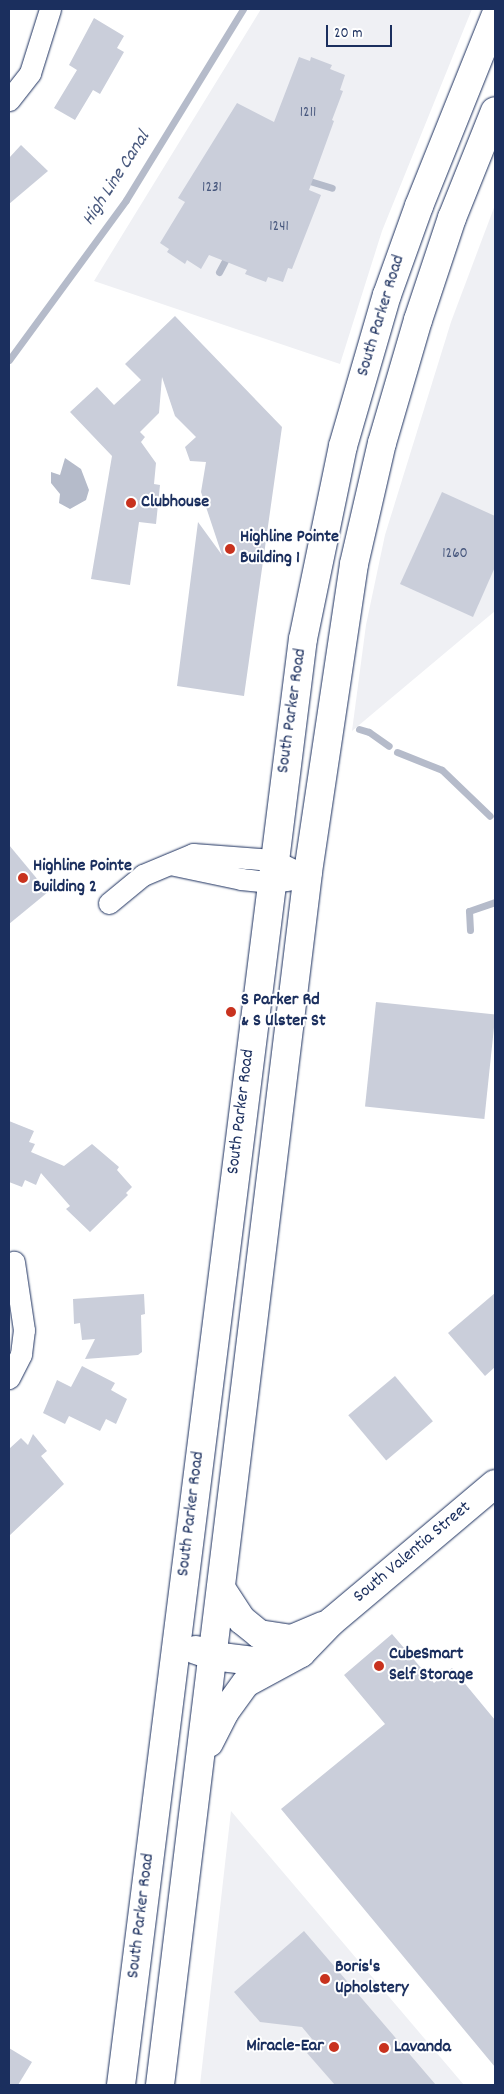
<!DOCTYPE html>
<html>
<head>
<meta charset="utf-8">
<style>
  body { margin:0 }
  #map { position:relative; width:504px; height:2094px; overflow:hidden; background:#fff; font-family:Dekko,sans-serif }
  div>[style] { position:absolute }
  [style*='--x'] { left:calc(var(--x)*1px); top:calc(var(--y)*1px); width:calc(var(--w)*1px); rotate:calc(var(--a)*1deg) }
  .built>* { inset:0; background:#eff0f4 }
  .water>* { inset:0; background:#b5bbca }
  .stream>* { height:7px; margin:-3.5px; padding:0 3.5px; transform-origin:3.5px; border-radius:3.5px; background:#b5bbca }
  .building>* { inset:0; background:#caceda; transform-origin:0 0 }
  .roads { filter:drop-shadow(0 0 1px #1b2f5e) drop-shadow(0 0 1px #1b2f5e) }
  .street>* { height:21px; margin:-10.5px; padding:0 10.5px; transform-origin:10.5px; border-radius:10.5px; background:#fff }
  .secondary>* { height:28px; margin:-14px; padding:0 14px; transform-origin:14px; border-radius:14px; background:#fff }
  .primary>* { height:28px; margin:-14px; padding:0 14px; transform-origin:14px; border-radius:14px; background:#fff }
  .dots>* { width:14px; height:14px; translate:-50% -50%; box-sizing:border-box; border:2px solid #fff; border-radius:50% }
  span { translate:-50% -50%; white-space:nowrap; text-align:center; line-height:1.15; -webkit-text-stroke:4px #fff; paint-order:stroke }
  .number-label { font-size:15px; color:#47577d }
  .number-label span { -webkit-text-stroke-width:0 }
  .street-label { font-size:18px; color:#1b2f5e }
  .poi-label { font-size:18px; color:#1b2f5e; font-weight:700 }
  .left { translate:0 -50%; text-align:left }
  .right { translate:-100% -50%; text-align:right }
  .water-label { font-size:19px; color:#49597e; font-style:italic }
  .frame { position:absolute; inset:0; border:10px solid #1b2f5e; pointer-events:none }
  .scale { position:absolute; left:326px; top:25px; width:66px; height:22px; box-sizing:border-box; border:2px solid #1b2f5e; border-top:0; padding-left:6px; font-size:15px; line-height:18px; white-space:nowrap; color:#1b2f5e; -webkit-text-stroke:4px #fff; paint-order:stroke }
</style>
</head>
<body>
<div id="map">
  <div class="built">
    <i style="clip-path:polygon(261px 9px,472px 9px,382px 231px,340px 364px,94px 281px)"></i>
    <i style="clip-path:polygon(495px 205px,495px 611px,352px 731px,366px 625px,385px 535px,451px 322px)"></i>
    <i style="clip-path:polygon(231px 1811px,464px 2085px,200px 2085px)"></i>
  </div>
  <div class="water">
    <i style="clip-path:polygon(65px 458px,81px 469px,89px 490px,86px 500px,70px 509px,59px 503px,60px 494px,51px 483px,51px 472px,60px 475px)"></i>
  </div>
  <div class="stream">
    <i style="--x:303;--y:179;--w:30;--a:17"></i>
    <i style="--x:219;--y:272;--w:19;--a:-62"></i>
    <i style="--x:9;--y:360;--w:198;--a:-53.8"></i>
    <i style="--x:126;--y:200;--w:224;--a:-58.5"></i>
    <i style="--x:359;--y:729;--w:10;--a:17"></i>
    <i style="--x:369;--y:732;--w:24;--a:35"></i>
    <i style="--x:397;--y:752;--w:48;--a:21.8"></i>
    <i style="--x:442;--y:770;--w:66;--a:43.8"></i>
    <i style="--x:470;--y:930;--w:19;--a:-93"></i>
    <i style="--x:469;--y:911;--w:28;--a:-19"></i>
  </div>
  <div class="building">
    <i style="clip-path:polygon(94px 18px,124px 36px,117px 48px,124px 52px,100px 94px,93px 90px,75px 120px,54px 108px,77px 70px,69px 65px)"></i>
    <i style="clip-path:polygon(299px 57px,310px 61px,311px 57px,332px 65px,330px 69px,345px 75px,340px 90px,343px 91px,332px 120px,334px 121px,309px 190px,321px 195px,292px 269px,288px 268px,283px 282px,268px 277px,266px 282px,245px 274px,247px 270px,209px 255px,201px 269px,187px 260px,185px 264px,167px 252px,169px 249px,160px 243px,185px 202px,178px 198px,237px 103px,274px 122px)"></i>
    <i style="clip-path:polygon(21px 145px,48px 171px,9px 204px,9px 158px)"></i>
    <i style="clip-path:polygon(175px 316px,282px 427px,244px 696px,177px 686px,198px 522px,222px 555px,201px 492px,206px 462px,190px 461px,185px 447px,196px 437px,175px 416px,162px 377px,159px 413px,140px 432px,145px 437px,141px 442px,156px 463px,154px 484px,160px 485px,156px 524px,139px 522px,130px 585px,91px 579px,112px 456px,70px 412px,97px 387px,114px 405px,141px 380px,125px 364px)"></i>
    <i style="clip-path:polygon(442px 492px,495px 516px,495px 567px,473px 617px,400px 584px)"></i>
    <i style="clip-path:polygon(9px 845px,48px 892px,9px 924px)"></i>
    <i style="left:376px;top:1002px;width:120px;height:105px;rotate:6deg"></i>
    <i style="clip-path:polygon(9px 1121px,34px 1131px,29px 1142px,35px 1144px,31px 1152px,64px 1166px,92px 1144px,119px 1167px,117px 1170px,132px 1187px,126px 1193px,128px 1195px,90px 1232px,66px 1209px,70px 1206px,41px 1173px,36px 1185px,25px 1180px,22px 1187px,9px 1182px)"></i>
    <i style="clip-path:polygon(495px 1293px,495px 1367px,485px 1376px,448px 1333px)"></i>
    <i style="clip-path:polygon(144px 1294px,145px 1314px,141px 1315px,142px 1352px,138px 1355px,85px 1359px,95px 1339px,82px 1340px,80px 1323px,74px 1324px,73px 1299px)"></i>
    <i style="clip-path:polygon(82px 1366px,115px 1383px,111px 1390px,127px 1399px,116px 1424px,106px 1419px,100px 1431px,69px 1416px,65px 1424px,43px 1413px,57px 1380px,71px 1387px)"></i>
    <i style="left:395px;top:1376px;width:59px;height:61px;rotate:50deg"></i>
    <i style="clip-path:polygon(33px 1434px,47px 1451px,41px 1456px,64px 1484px,9px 1536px,9px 1449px,21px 1438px,28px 1445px)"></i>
    <i style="clip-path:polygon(392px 1634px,434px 1683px,452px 1668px,495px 1720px,495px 2067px,281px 1809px,385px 1724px,344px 1675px)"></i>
    <i style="clip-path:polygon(304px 1931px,436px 2085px,335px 2085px,307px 2053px,317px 2045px,302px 2027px,260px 2022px,234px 1992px)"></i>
    <i style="clip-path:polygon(9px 2048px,32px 2062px,18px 2085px,9px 2085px)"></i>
  </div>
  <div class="roads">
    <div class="street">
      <i style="--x:9;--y:100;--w:34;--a:-52"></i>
      <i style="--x:30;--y:73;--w:67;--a:-72.6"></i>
      <i style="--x:170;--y:864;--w:73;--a:11.9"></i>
      <i style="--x:241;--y:879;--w:30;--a:6"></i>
      <i style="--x:271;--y:882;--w:17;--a:-7"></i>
      <i style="--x:109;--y:903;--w:44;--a:-39.5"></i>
      <i style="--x:143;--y:875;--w:54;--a:-22.8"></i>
      <i style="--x:193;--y:854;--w:80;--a:4.3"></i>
      <i style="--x:273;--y:860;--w:39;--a:26"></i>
      <i style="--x:9;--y:1378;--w:27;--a:-63"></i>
      <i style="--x:21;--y:1354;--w:24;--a:-83"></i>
      <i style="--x:24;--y:1330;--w:69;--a:-98.4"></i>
    </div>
    <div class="secondary">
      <i style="--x:331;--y:1622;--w:214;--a:-40.1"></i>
    </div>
    <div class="primary">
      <i style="--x:221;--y:1588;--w:38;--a:57"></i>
      <i style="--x:242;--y:1620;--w:22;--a:39"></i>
      <i style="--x:259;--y:1634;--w:33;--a:9"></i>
      <i style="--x:292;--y:1639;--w:34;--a:-23"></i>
      <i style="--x:196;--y:1650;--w:18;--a:19"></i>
      <i style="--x:213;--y:1656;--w:41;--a:7"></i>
      <i style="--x:254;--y:1661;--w:30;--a:-4"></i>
      <i style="--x:209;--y:1743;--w:34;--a:-63"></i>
      <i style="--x:224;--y:1713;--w:37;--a:-54"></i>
      <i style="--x:246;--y:1683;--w:63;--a:-28.6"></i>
      <i style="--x:301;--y:1653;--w:43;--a:-45.9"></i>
      <i style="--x:121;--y:2085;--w:1457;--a:-82.83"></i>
      <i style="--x:303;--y:639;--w:197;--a:-78.3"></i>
      <i style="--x:343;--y:446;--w:157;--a:-73.8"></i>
      <i style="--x:387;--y:295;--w:95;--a:-70.2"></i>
      <i style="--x:419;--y:206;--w:204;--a:-68.1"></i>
      <i style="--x:160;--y:2085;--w:1222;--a:-83.04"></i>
      <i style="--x:308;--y:872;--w:311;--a:-81.5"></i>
      <i style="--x:354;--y:564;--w:124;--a:-77"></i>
      <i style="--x:382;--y:443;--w:128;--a:-73.7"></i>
      <i style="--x:418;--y:320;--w:108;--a:-71.6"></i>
      <i style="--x:452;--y:218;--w:115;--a:-68.1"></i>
    </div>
  </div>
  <div class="dots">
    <i style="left:131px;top:503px;background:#c8321e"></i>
    <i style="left:230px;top:549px;background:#c8321e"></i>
    <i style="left:23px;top:878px;background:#c8321e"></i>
    <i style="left:231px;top:1012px;background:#c8321e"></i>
    <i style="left:379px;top:1666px;background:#c8321e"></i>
    <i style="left:325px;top:1979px;background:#c8321e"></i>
    <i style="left:334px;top:2047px;background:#c8321e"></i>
    <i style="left:384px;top:2048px;background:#c8321e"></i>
  </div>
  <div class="number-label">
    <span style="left:308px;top:114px">1211</span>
    <span style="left:212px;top:189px">1231</span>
    <span style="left:279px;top:228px">1241</span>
    <span style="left:455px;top:555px">1260</span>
  </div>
  <div class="street-label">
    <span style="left:382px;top:316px;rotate:-73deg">South Parker Road</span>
    <span style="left:293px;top:711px;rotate:-82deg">South Parker Road</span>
    <span style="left:242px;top:1112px;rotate:-83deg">South Parker Road</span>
    <span style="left:192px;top:1514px;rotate:-83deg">South Parker Road</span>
    <span style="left:413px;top:1553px;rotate:-40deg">South Valentia Street</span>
    <span style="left:142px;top:1916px;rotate:-83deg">South Parker Road</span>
  </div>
  <div class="poi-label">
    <span class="left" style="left:141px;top:503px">Clubhouse</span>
    <span class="left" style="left:240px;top:549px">Highline Pointe<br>Building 1</span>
    <span class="left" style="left:33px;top:878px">Highline Pointe<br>Building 2</span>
    <span class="left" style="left:241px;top:1012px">S Parker Rd<br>&amp; S Ulster St</span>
    <span class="left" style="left:389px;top:1666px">CubeSmart<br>Self Storage</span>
    <span class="left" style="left:335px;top:1979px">Boris's<br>Upholstery</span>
    <span class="right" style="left:324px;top:2047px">Miracle-Ear</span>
    <span class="left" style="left:394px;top:2048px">Lavanda</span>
  </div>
  <div class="water-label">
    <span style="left:117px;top:179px;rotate:-57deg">High Line Canal</span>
  </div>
  <div class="frame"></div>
  <div class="scale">20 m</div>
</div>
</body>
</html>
